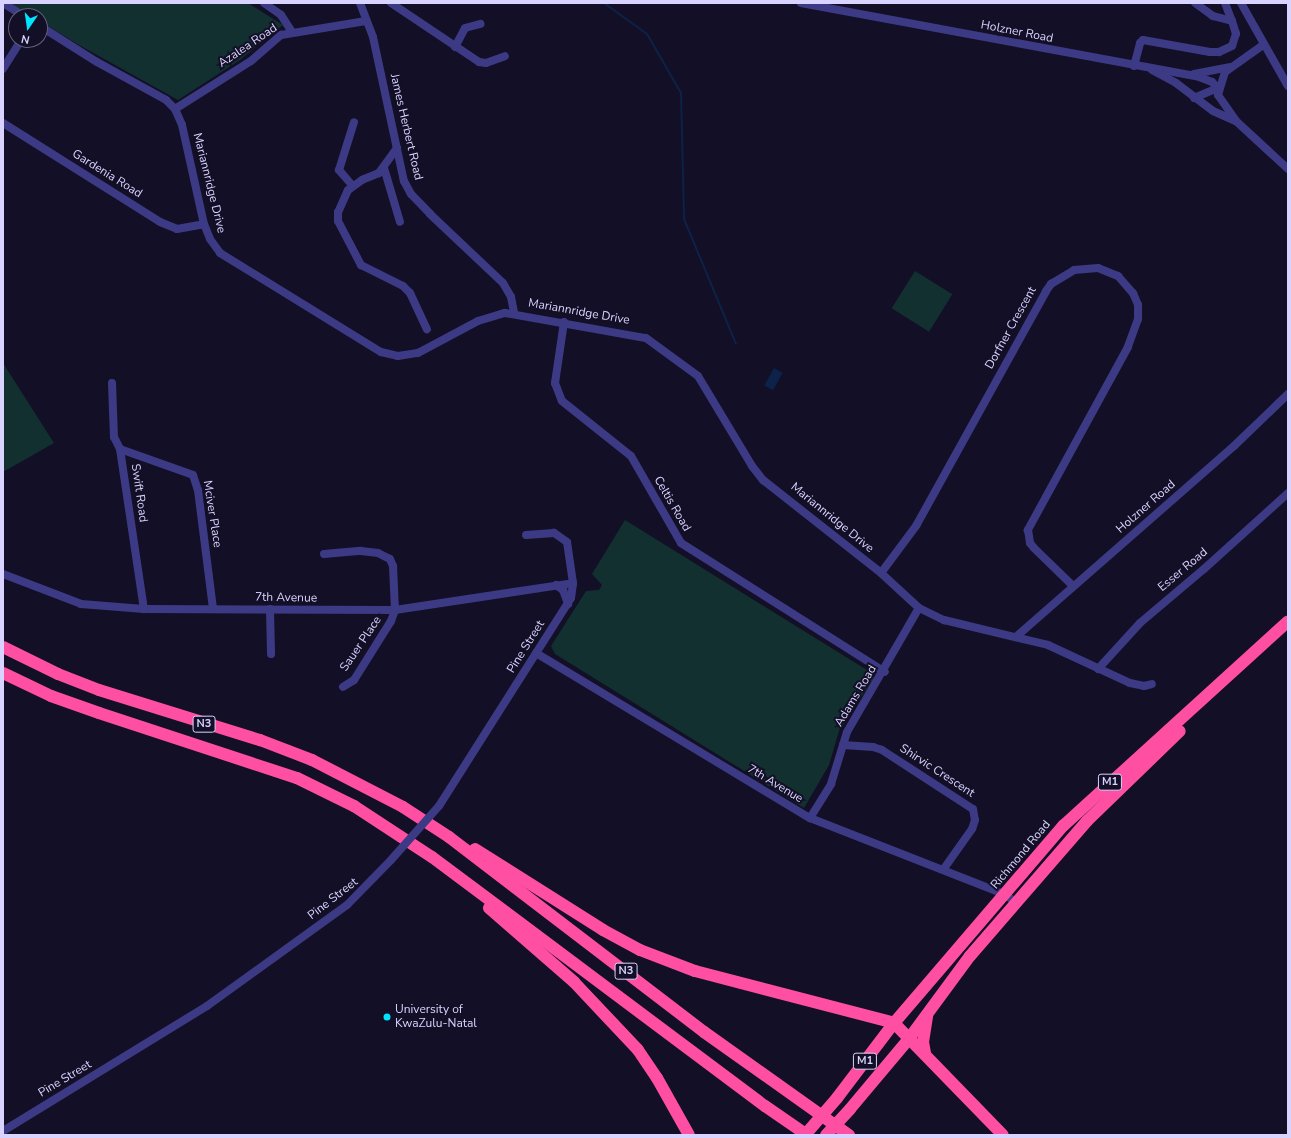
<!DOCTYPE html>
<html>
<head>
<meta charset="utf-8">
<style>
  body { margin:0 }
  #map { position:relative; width:1291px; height:1138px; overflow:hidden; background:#130f26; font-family:"Nunito Sans",sans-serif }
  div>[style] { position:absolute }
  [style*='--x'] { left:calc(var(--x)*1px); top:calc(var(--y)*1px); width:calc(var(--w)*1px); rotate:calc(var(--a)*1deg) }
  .green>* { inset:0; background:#12302f; transform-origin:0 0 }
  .water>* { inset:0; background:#0c2248; transform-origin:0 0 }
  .stream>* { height:2px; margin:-1px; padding:0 1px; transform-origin:1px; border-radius:1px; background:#0c2248 }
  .minor>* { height:8px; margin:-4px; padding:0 4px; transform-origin:4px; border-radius:4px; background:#3d3a85 }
  .highway>* { height:12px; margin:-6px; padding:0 6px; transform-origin:6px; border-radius:6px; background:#ff4fa3 }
  .minor-bridge>* { height:8px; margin:-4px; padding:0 4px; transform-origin:4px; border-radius:4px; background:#3d3a85 }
  .highway-bridge>* { height:12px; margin:-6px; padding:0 6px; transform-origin:6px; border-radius:6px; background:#ff4fa3 }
  .dots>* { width:11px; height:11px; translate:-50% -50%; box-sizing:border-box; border:2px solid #130f26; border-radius:50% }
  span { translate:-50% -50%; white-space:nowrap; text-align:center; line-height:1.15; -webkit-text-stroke:4px #130f26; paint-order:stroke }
  .shield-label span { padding:1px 3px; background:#130f26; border:1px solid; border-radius:3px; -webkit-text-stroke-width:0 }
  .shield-label { font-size:11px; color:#d9d4ff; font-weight:700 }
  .street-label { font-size:12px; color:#d9d4ff }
  .poi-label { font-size:12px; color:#d9d4ff }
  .left { translate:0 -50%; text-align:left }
  .frame { position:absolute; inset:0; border:4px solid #d9d4ff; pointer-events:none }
  .north { position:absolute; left:8px; top:8px; width:40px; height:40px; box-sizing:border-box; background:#130f26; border:1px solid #625e7d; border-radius:50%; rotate:193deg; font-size:11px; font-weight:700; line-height:16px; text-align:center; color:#d9d4ff }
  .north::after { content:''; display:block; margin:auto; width:14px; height:18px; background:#00e5ff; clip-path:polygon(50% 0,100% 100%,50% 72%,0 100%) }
</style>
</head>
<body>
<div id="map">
  <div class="green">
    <i style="clip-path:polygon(10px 3px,248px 3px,283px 25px,240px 60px,178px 100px,79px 45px,40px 21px,40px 16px,32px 16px)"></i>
    <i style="left:915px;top:271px;width:44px;height:44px;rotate:32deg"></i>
    <i style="clip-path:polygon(3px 363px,54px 443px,3px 472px)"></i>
    <i style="clip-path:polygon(625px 520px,867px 670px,874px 678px,839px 731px,829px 765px,804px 808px,555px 654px,551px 646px,586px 591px,599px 590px,602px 585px,592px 574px)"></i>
  </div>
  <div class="water">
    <i style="left:774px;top:368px;width:10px;height:20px;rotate:29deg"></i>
  </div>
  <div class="stream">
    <i style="--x:604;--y:3;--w:53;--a:35.8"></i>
    <i style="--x:647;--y:34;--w:68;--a:60"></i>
    <i style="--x:681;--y:93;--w:126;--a:88.6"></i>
    <i style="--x:684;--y:219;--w:135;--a:67.4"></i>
  </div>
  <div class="minor">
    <i style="--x:3;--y:3;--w:25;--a:32"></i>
    <i style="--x:264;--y:3;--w:21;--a:35"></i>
    <i style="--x:281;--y:15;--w:20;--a:57"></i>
    <i style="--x:360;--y:3;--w:36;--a:69"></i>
    <i style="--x:373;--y:37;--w:147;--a:77.9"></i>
    <i style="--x:404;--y:181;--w:15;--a:62"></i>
    <i style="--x:411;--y:194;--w:28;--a:46"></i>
    <i style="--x:430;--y:214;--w:100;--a:43.4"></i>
    <i style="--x:503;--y:283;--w:16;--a:60"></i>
    <i style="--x:511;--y:297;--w:16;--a:79"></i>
    <i style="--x:391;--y:3;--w:106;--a:33.8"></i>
    <i style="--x:479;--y:62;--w:7;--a:8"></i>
    <i style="--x:486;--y:63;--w:20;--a:-20"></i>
    <i style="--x:801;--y:3;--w:405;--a:10.5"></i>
    <i style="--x:1199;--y:77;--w:14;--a:21"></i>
    <i style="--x:1212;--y:82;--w:8;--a:45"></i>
    <i style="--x:1225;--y:3;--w:19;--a:69"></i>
    <i style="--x:1241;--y:3;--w:95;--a:60.5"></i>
    <i style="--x:40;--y:26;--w:67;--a:32.3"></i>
    <i style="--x:97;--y:62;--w:79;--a:28.8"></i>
    <i style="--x:166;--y:100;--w:13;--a:45"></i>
    <i style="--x:175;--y:109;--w:17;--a:66"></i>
    <i style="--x:182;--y:125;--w:101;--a:77.5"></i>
    <i style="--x:204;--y:224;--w:16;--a:68"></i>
    <i style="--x:210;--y:239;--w:17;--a:54"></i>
    <i style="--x:220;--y:253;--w:189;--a:31.6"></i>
    <i style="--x:381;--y:352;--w:17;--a:13"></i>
    <i style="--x:398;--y:356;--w:20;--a:-9"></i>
    <i style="--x:418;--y:353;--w:68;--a:-28.1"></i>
    <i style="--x:478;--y:321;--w:28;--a:-17"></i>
    <i style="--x:505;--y:313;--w:143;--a:10.1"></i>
    <i style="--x:646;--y:338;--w:64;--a:36.2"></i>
    <i style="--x:698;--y:376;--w:105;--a:59"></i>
    <i style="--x:752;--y:466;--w:18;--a:52"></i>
    <i style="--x:763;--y:480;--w:150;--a:38.2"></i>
    <i style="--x:881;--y:573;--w:52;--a:42.6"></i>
    <i style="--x:919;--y:608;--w:28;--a:26"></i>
    <i style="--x:944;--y:620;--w:107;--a:13.5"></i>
    <i style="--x:1048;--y:645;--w:90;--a:24.9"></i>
    <i style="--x:1130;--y:683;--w:14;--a:12"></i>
    <i style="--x:1144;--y:686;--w:8;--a:-14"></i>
    <i style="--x:1263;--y:45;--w:47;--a:144.6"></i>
    <i style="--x:1225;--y:72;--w:24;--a:107"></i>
    <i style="--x:1218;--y:95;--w:32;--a:55"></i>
    <i style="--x:1236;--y:121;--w:71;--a:42.7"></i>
    <i style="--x:455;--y:47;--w:21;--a:-62"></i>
    <i style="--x:465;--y:28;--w:16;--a:-15"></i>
    <i style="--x:1134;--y:66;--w:24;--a:-75"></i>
    <i style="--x:1140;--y:43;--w:4;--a:-45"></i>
    <i style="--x:1143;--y:40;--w:68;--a:10.2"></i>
    <i style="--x:1210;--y:52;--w:9;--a:0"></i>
    <i style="--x:1219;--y:52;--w:14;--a:-25"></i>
    <i style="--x:1232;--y:46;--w:13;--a:-72"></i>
    <i style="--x:1236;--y:34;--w:14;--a:-107"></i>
    <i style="--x:1232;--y:21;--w:20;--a:-165"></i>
    <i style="--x:1213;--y:16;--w:22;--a:-144"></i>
    <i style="--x:3;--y:69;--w:34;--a:-58"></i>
    <i style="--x:1152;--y:70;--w:27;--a:28"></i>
    <i style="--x:1176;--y:83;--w:46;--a:37.1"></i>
    <i style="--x:1213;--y:111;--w:24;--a:24"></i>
    <i style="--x:1194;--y:74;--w:36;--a:-11"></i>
    <i style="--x:1194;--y:98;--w:26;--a:-23"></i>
    <i style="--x:175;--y:109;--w:90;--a:-32.3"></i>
    <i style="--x:251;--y:61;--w:40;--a:-41"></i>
    <i style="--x:281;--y:35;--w:86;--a:-9.4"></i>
    <i style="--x:3;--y:123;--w:186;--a:32.2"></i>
    <i style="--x:160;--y:222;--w:18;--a:22"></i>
    <i style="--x:177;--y:229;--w:27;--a:-10"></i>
    <i style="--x:397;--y:148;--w:31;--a:126"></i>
    <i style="--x:379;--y:173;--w:18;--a:158"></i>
    <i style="--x:362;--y:180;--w:17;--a:144"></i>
    <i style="--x:348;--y:190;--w:24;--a:114"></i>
    <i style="--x:338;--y:212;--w:9;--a:90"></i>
    <i style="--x:338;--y:221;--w:50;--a:62.4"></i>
    <i style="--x:361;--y:265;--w:47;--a:26.6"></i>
    <i style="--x:403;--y:286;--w:10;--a:45"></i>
    <i style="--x:410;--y:293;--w:40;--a:65"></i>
    <i style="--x:384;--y:168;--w:56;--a:73.5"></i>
    <i style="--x:352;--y:185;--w:20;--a:-131"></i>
    <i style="--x:339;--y:170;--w:50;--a:-72.6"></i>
    <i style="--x:564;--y:322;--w:62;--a:98.4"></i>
    <i style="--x:555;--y:383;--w:19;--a:69"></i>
    <i style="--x:562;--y:401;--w:88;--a:38.6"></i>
    <i style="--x:631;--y:456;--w:100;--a:60.1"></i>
    <i style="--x:681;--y:543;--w:241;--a:32.3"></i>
    <i style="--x:112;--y:383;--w:54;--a:87.9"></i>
    <i style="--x:114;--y:437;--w:13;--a:63"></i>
    <i style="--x:120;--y:449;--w:162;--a:81.5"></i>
    <i style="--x:120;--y:449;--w:77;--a:19.6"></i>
    <i style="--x:193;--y:475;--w:16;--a:72"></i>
    <i style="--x:198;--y:490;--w:120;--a:82.8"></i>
    <i style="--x:324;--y:554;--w:37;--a:-5"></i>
    <i style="--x:361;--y:551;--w:17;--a:7"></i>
    <i style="--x:378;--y:553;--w:13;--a:27"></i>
    <i style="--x:390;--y:559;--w:8;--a:67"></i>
    <i style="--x:393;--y:566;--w:44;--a:87.4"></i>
    <i style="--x:395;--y:610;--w:12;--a:110"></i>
    <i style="--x:391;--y:621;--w:70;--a:122.1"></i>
    <i style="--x:354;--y:680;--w:13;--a:148"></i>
    <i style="--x:881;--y:573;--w:59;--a:-53.3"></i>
    <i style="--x:916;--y:526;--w:269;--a:-61"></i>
    <i style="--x:1046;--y:291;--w:9;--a:-54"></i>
    <i style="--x:1051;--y:284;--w:27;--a:-31"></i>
    <i style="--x:1074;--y:270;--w:24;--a:-5"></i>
    <i style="--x:1098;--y:268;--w:22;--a:22"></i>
    <i style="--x:1118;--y:276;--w:23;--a:49"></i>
    <i style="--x:1133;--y:293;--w:13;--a:67"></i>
    <i style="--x:1138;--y:305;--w:14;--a:90"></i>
    <i style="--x:1138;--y:319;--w:30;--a:110"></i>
    <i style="--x:1128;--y:347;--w:209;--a:118.7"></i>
    <i style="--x:1028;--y:530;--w:13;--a:81"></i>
    <i style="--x:1030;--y:543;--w:6;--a:51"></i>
    <i style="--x:1034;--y:548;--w:54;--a:44.3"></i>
    <i style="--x:3;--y:574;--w:84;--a:21"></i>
    <i style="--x:81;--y:604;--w:63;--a:4.5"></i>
    <i style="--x:144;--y:609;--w:251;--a:0.2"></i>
    <i style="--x:395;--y:610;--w:180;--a:-8.6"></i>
    <i style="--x:556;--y:585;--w:9;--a:36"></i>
    <i style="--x:563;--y:590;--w:15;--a:70"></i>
    <i style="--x:270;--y:609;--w:45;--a:88.7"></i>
    <i style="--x:1017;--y:636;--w:288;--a:-41.2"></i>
    <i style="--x:1234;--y:446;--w:75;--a:-43.9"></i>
    <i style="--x:536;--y:653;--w:320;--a:31.1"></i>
    <i style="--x:810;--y:818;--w:211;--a:21.4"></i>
    <i style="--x:1006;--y:895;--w:14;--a:39"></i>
    <i style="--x:1098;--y:669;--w:62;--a:-47.6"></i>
    <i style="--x:1140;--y:623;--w:84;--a:-40.2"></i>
    <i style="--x:1204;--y:569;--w:113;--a:-42.1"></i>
    <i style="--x:843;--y:745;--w:30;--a:4"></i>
    <i style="--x:873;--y:747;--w:9;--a:18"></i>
    <i style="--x:882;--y:750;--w:108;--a:33"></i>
    <i style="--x:973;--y:809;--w:11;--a:80"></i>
    <i style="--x:975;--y:820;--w:9;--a:108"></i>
    <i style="--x:972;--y:829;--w:50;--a:125.3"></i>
    <i style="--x:439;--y:806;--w:246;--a:-57.6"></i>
    <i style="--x:571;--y:598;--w:15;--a:-82"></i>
    <i style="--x:573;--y:583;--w:41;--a:-98.3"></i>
    <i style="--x:567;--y:542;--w:16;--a:-145"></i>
    <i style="--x:554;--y:533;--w:28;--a:176"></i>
    <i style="--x:810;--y:818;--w:40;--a:-58"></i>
    <i style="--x:831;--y:784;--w:54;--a:-72.9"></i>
    <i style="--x:847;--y:732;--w:143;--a:-59.9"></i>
    <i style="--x:3;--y:1131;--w:239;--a:-31.5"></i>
    <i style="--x:207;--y:1006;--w:173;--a:-35.8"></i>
    <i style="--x:347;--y:905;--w:63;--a:-45.6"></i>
  </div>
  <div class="highway">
    <i style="--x:3;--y:647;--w:61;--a:26.1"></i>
    <i style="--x:58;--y:674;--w:44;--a:21.3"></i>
    <i style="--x:99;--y:690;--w:169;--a:17.3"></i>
    <i style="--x:260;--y:740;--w:56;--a:21"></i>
    <i style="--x:312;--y:760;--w:102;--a:27.3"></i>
    <i style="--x:403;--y:807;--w:55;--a:33.1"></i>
    <i style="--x:449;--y:837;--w:321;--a:37.4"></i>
    <i style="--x:704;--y:1032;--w:178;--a:35.4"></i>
    <i style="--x:3;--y:673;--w:53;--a:25.6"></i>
    <i style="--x:51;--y:696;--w:51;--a:19.5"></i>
    <i style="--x:99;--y:713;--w:208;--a:18.2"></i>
    <i style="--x:297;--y:778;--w:64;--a:26.2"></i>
    <i style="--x:354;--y:806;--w:93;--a:33.2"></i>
    <i style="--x:432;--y:857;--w:416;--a:36.8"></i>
    <i style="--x:765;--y:1106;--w:51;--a:34.6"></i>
    <i style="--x:475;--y:849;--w:151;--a:32.3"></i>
    <i style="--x:603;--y:930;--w:42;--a:28.4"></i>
    <i style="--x:640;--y:950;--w:59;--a:20.9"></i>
    <i style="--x:695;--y:971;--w:206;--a:14.6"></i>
    <i style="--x:894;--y:1023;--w:156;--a:45.8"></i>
    <i style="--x:489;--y:908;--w:113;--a:41"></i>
    <i style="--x:574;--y:982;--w:93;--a:46.7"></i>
    <i style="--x:638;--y:1050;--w:34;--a:56"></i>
    <i style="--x:657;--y:1078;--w:65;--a:60.7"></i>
    <i style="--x:925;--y:1053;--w:11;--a:-100"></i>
    <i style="--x:923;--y:1042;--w:26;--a:-81"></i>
    <i style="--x:837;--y:1098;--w:94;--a:-52.8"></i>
    <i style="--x:894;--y:1023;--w:260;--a:-49.4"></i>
    <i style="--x:1063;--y:826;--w:304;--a:-42.3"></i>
    <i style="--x:850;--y:1109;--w:90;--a:-50"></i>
    <i style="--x:908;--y:1040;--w:104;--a:-53.6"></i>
    <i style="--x:970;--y:956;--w:179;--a:-49.1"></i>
    <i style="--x:1087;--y:821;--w:129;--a:-44.1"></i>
  </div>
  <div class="minor-bridge">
    <i style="--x:391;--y:860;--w:72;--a:-48.4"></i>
  </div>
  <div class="highway-bridge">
    <i style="--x:805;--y:1135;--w:49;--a:-49.1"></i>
    <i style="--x:826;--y:1135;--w:35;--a:-47"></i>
  </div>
  <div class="dots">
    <i style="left:387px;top:1017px;background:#00e5ff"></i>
  </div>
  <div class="shield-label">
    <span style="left:204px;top:724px">N3</span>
    <span style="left:1110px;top:782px">M1</span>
    <span style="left:626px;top:971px">N3</span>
    <span style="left:865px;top:1061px">M1</span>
  </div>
  <div class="street-label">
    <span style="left:1017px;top:32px;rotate:11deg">Holzner Road</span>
    <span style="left:248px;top:46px;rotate:-34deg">Azalea Road</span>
    <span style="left:406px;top:127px;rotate:77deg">James Herbert Road</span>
    <span style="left:107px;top:174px;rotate:32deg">Gardenia Road</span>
    <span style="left:209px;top:183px;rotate:76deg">Mariannridge Drive</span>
    <span style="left:579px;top:312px;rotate:10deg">Mariannridge Drive</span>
    <span style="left:1011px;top:328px;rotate:-61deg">Dorfner Crescent</span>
    <span style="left:139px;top:493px;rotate:82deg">Swift Road</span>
    <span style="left:672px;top:504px;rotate:60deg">Celtis Road</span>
    <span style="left:1146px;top:507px;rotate:-41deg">Holzner Road</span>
    <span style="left:212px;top:514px;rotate:81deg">Mciver Place</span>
    <span style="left:832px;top:518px;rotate:39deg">Mariannridge Drive</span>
    <span style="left:1183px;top:570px;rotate:-40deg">Esser Road</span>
    <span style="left:286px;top:598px;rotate:1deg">7th Avenue</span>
    <span style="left:361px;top:644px;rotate:-56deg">Sauer Place</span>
    <span style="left:526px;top:647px;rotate:-58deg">Pine Street</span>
    <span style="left:856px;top:696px;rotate:-59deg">Adams Road</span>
    <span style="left:937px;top:771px;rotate:33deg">Shirvic Crescent</span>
    <span style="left:775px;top:784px;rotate:31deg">7th Avenue</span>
    <span style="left:1021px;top:855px;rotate:-50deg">Richmond Road</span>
    <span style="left:333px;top:899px;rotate:-38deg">Pine Street</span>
    <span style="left:65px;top:1079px;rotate:-31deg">Pine Street</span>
  </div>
  <div class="poi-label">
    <span class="left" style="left:395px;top:1017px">University of<br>KwaZulu-Natal</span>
  </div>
  <div class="frame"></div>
  <div class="north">N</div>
</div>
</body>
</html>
